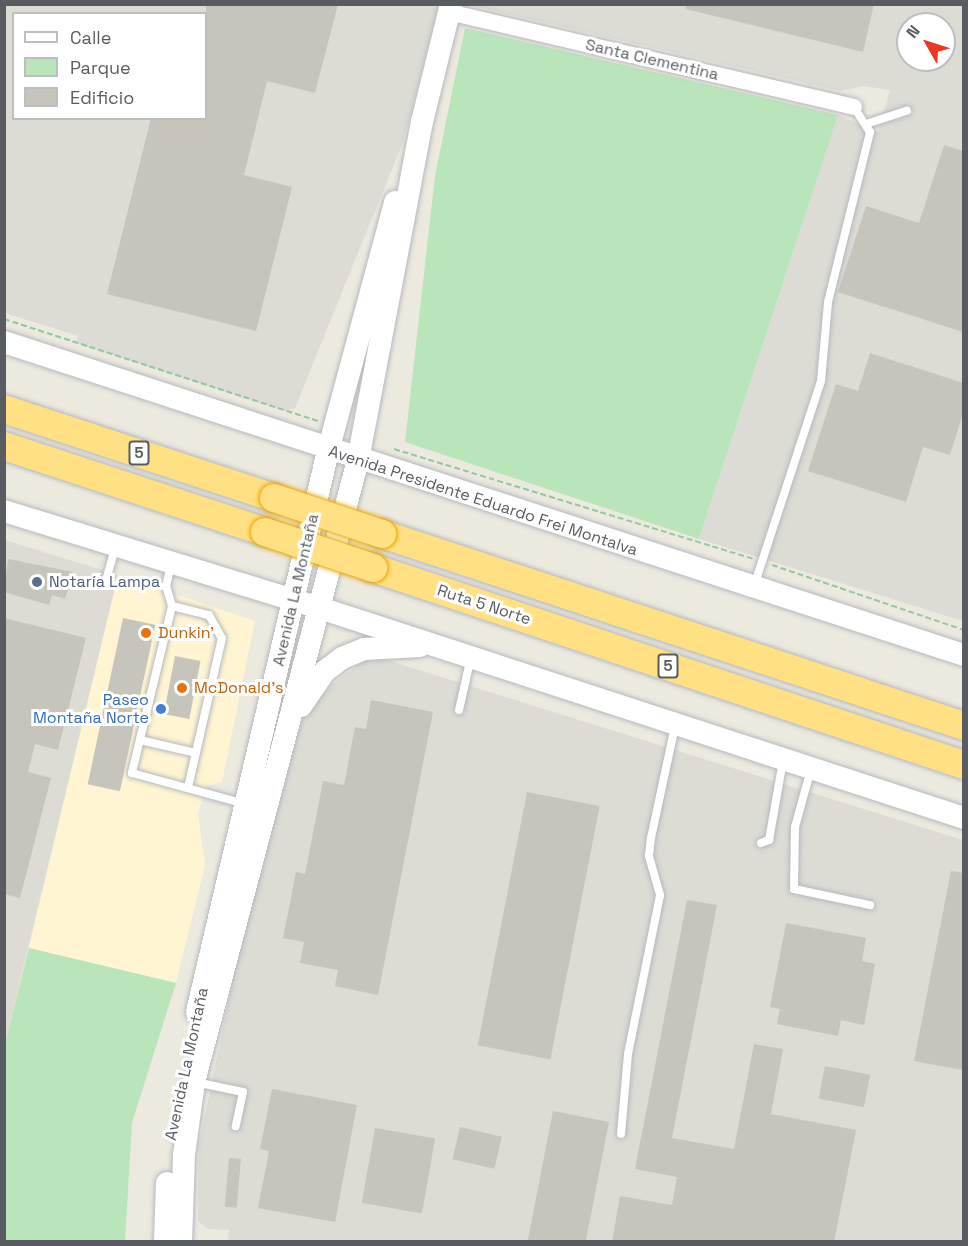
<!DOCTYPE html>
<html>
<head>
<meta charset="utf-8">
<style>
  body { margin:0 }
  #map { position:relative; width:968px; height:1246px; overflow:hidden; background:#ece9df; font-family:"Space Grotesk",sans-serif }
  div>[style] { position:absolute }
  [style*='--x'] { left:calc(var(--x)*1px); top:calc(var(--y)*1px); width:calc(var(--w)*1px); rotate:calc(var(--a)*1deg) }
  .commercial>* { inset:0; background:#fff5d2 }
  .industrial>* { inset:0; background:#dcdbd4 }
  .green>* { inset:0; background:#bae5bb }
  .building>* { inset:0; background:#c7c4bc; transform-origin:0 0 }
  .path>* { height:2px; margin-top:-1px; transform-origin:0; background:repeating-linear-gradient(90deg,#93c6a2 0 6px,transparent 0 9px) }
  .roads { filter:drop-shadow(0 0 2px #b5b8bd) drop-shadow(0 0 2px #b5b8bd) }
  .lane>* { height:8px; margin:-4px; padding:0 4px; transform-origin:4px; border-radius:4px; background:#fff }
  .street>* { height:16px; margin:-8px; padding:0 8px; transform-origin:8px; border-radius:8px; background:#fff }
  .secondary>* { height:22px; margin:-11px; padding:0 11px; transform-origin:11px; border-radius:11px; background:#fff }
  .highway>* { height:28px; margin:-14px; padding:0 14px; transform-origin:14px; border-radius:14px; background:#ffe183 }
  .bridges { filter:drop-shadow(0 0 2px #eba500) drop-shadow(0 0 2px #eba500) }
  .highway-bridge>* { height:28px; margin:-14px; padding:0 14px; transform-origin:14px; border-radius:14px; background:#ffe183 }
  .dots>* { width:16px; height:16px; translate:-50% -50%; box-sizing:border-box; border:3px solid #fff; border-radius:50% }
  span { translate:-50% -50%; white-space:nowrap; text-align:center; line-height:1.15; -webkit-text-stroke:6px #fff; paint-order:stroke }
  .shield-label span { padding:2px 4px; background:#fff; border:2px solid; border-radius:4px; -webkit-text-stroke-width:0 }
  .shield-label { font-size:15px; color:#585c61; font-weight:700 }
  .street-label { font-size:16px; color:#585c61 }
  .service-label { font-size:16px; color:#4e5e75 }
  .left { translate:0 -50%; text-align:left }
  .food-label { font-size:16px; color:#c56008 }
  .shop-label { font-size:16px; color:#366cbe }
  .right { translate:-100% -50%; text-align:right }
  .frame { position:absolute; inset:0; border:6px solid #585c61; pointer-events:none }
  .legend { position:absolute; left:12px; top:12px; width:195px; height:108px; box-sizing:border-box; background:#fff; border:2px solid #bcbec0; margin:0; padding:8px 10px; list-style:none; font-size:18px; color:#585c61 }
  .legend li { display:flex; align-items:center; gap:12px; height:30px }
  .legend b { width:30px; border:2px solid #bcbec0 }
  .north { position:absolute; left:896px; top:12px; width:60px; height:60px; box-sizing:border-box; background:#fff; border:2px solid #bcbec0; border-radius:50%; rotate:309deg; font-size:16px; font-weight:700; line-height:24px; text-align:center; color:#585c61 }
  .north::after { content:''; display:block; margin:auto; width:21px; height:27px; background:#ed3624; clip-path:polygon(50% 0,100% 100%,50% 72%,0 100%) }
</style>
</head>
<body>
<div id="map">
  <div class="commercial">
    <i style="clip-path:polygon(118px 575px,255px 621px,222px 782px,207px 785px,198px 813px,205px 865px,176px 983px,29px 948px)"></i>
  </div>
  <div class="industrial">
    <i style="clip-path:polygon(evenodd,4px 5px,439px 5px,403px 142px,295px 408px,285px 411px,76px 343px,78px 336px,5px 313px,4px 5px,14px 14px,206px 14px,206px 118px,14px 118px,14px 14px)"></i>
    <i style="clip-path:polygon(evenodd,963px 5px,963px 621px,699px 539px,838px 115px,878px 132px,890px 90px,864px 86px,840px 91px,473px 6px,963px 5px,908px 24px,944px 24px,944px 60px,908px 60px,908px 24px)"></i>
    <i style="clip-path:polygon(5px 540px,118px 575px,5px 1043px)"></i>
    <i style="clip-path:polygon(371px 655px,963px 840px,963px 1241px,228px 1242px,229px 1230px,208px 1229px,198px 1221px,199px 1145px,237px 960px,302px 719px,329px 687px)"></i>
  </div>
  <div class="green">
    <i style="clip-path:polygon(465px 28px,838px 115px,699px 539px,405px 442px,435px 176px)"></i>
    <i style="clip-path:polygon(29px 948px,176px 983px,132px 1123px,125px 1241px,5px 1241px,5px 1043px)"></i>
  </div>
  <div class="building">
    <i style="clip-path:polygon(206px 4px,338px 4px,315px 93px,267px 81px,244px 175px,292px 187px,256px 331px,107px 294px,151px 118px,206px 118px)"></i>
    <i style="clip-path:polygon(686px 4px,874px 4px,863px 52px,686px 9px)"></i>
    <i style="clip-path:polygon(944px 145px,963px 151px,963px 332px,838px 292px,866px 206px,919px 223px)"></i>
    <i style="clip-path:polygon(870px 353px,963px 383px,963px 413px,950px 455px,923px 447px,906px 502px,808px 471px,836px 384px,858px 391px)"></i>
    <i style="clip-path:polygon(8px 559px,73px 572px,65px 599px,52px 595px,49px 605px,4px 592px)"></i>
    <i style="clip-path:polygon(4px 618px,86px 638px,58px 750px,35px 744px,28px 772px,51px 778px,20px 898px,4px 894px)"></i>
    <i style="left:123px;top:618px;width:33px;height:170px;rotate:12deg"></i>
    <i style="left:175px;top:656px;width:26px;height:59px;rotate:11deg"></i>
    <i style="clip-path:polygon(371px 700px,433px 712px,378px 995px,335px 986px,338px 970px,300px 963px,304px 942px,283px 938px,296px 872px,305px 874px,323px 781px,344px 785px,355px 727px,366px 729px)"></i>
    <i style="left:527px;top:792px;width:74px;height:258px;rotate:11deg"></i>
    <i style="clip-path:polygon(951px 871px,963px 873px,963px 1070px,914px 1061px)"></i>
    <i style="clip-path:polygon(687px 900px,717px 905px,672px 1138px,734px 1149px,754px 1044px,783px 1049px,771px 1114px,856px 1130px,834px 1242px,612px 1242px,620px 1196px,672px 1205px,677px 1177px,635px 1169px)"></i>
    <i style="clip-path:polygon(786px 923px,866px 938px,862px 961px,875px 964px,864px 1025px,841px 1020px,838px 1036px,777px 1024px,780px 1009px,770px 1007px)"></i>
    <i style="left:825px;top:1066px;width:46px;height:33px;rotate:11deg"></i>
    <i style="clip-path:polygon(272px 1089px,357px 1105px,335px 1222px,258px 1208px,269px 1151px,260px 1149px)"></i>
    <i style="left:553px;top:1111px;width:57px;height:133px;rotate:11deg"></i>
    <i style="left:460px;top:1127px;width:43px;height:33px;rotate:13deg"></i>
    <i style="left:375px;top:1128px;width:61px;height:76px;rotate:10deg"></i>
    <i style="left:229px;top:1158px;width:12px;height:49px;rotate:5deg"></i>
  </div>
  <div class="path">
    <i style="--x:4;--y:319;--w:330;--a:18"></i>
    <i style="--x:394;--y:449;--w:375;--a:17"></i>
    <i style="--x:772;--y:565;--w:203;--a:18.7"></i>
  </div>
  <div class="roads">
    <div class="lane">
      <i style="--x:869;--y:123;--w:40;--a:-18"></i>
      <i style="--x:171;--y:565;--w:22;--a:103"></i>
      <i style="--x:166;--y:586;--w:21;--a:73"></i>
      <i style="--x:172;--y:606;--w:172;--a:103.5"></i>
      <i style="--x:132;--y:773;--w:117;--a:15.3"></i>
      <i style="--x:106;--y:580;--w:35;--a:-74"></i>
      <i style="--x:754;--y:586;--w:216;--a:-71.9"></i>
      <i style="--x:821;--y:381;--w:79;--a:-84.9"></i>
      <i style="--x:828;--y:302;--w:175;--a:-76.1"></i>
      <i style="--x:870;--y:132;--w:30;--a:-123"></i>
      <i style="--x:172;--y:606;--w:38;--a:14"></i>
      <i style="--x:209;--y:615;--w:26;--a:61"></i>
      <i style="--x:222;--y:638;--w:154;--a:102.8"></i>
      <i style="--x:459;--y:710;--w:54;--a:-77.2"></i>
      <i style="--x:140;--y:740;--w:57;--a:13.1"></i>
      <i style="--x:811;--y:769;--w:60;--a:105.4"></i>
      <i style="--x:795;--y:827;--w:62;--a:90.9"></i>
      <i style="--x:794;--y:889;--w:78;--a:11.9"></i>
      <i style="--x:761;--y:843;--w:9;--a:-21"></i>
      <i style="--x:769;--y:840;--w:80;--a:-80"></i>
      <i style="--x:195;--y:1082;--w:49;--a:11.8"></i>
      <i style="--x:243;--y:1092;--w:35;--a:102"></i>
      <i style="--x:621;--y:1134;--w:80;--a:-85"></i>
      <i style="--x:628;--y:1054;--w:162;--a:-78.6"></i>
      <i style="--x:660;--y:895;--w:41;--a:-105.8"></i>
      <i style="--x:649;--y:856;--w:18;--a:-84"></i>
      <i style="--x:651;--y:838;--w:115;--a:-77.9"></i>
    </div>
    <div class="street">
      <i style="--x:449;--y:12;--w:416;--a:13.2"></i>
    </div>
    <div class="secondary">
      <i style="--x:4;--y:342;--w:1010;--a:18.06"></i>
      <i style="--x:4;--y:511;--w:331;--a:17.1"></i>
      <i style="--x:320;--y:608;--w:677;--a:18.06"></i>
      <i style="--x:301;--y:706;--w:42;--a:-55.6"></i>
      <i style="--x:325;--y:671;--w:21;--a:-37"></i>
      <i style="--x:342;--y:658;--w:24;--a:-22"></i>
      <i style="--x:364;--y:649;--w:56;--a:-3.1"></i>
      <i style="--x:197;--y:1012;--w:576;--a:-76.86"></i>
      <i style="--x:328;--y:451;--w:258;--a:-74.9"></i>
      <i style="--x:165;--y:1242;--w:59;--a:-88.1"></i>
      <i style="--x:181;--y:1242;--w:87;--a:-88"></i>
      <i style="--x:184;--y:1155;--w:74;--a:-82.2"></i>
      <i style="--x:194;--y:1082;--w:643;--a:-75.23"></i>
      <i style="--x:358;--y:460;--w:344;--a:-79.3"></i>
      <i style="--x:422;--y:122;--w:122;--a:-76.2"></i>
    </div>
    <div class="highway">
      <i style="--x:4;--y:409;--w:284;--a:18.2"></i>
      <i style="--x:4;--y:446;--w:275;--a:18.2"></i>
      <i style="--x:382;--y:534;--w:613;--a:18.26"></i>
      <i style="--x:373;--y:568;--w:623;--a:18.43"></i>
    </div>
  </div>
  <div class="bridges">
    <div class="highway-bridge">
      <i style="--x:274;--y:498;--w:114;--a:18.4"></i>
      <i style="--x:265;--y:532;--w:114;--a:18.4"></i>
    </div>
  </div>
  <div class="dots">
    <i style="left:37px;top:582px;background:#5c6f8a"></i>
    <i style="left:146px;top:633px;background:#e8710a"></i>
    <i style="left:182px;top:688px;background:#e8710a"></i>
    <i style="left:161px;top:709px;background:#3f7fe0"></i>
  </div>
  <div class="shield-label">
    <span style="left:139px;top:453px">5</span>
    <span style="left:668px;top:666px">5</span>
  </div>
  <div class="street-label">
    <span style="left:652px;top:60px;rotate:13deg">Santa Clementina</span>
    <span style="left:483px;top:501px;rotate:18deg">Avenida Presidente Eduardo Frei Montalva</span>
    <span style="left:296px;top:590px;rotate:-77deg">Avenida La Montaña</span>
    <span style="left:484px;top:605px;rotate:18deg">Ruta 5 Norte</span>
    <span style="left:187px;top:1064px;rotate:-78deg">Avenida La Montaña</span>
  </div>
  <div class="service-label">
    <span class="left" style="left:49px;top:582px">Notaría Lampa</span>
  </div>
  <div class="food-label">
    <span class="left" style="left:158px;top:633px">Dunkin'</span>
    <span class="left" style="left:194px;top:688px">McDonald's</span>
  </div>
  <div class="shop-label">
    <span class="right" style="left:149px;top:709px">Paseo<br>Montaña Norte</span>
  </div>
  <div class="frame"></div>
  <ul class="legend">
  <li><b style="height:8px;background:#fff"></b>Calle</li>
  <li><b style="height:16px;background:#bae5bb"></b>Parque</li>
  <li><b style="height:16px;background:#c7c4bc"></b>Edificio</li>
  </ul>
  <div class="north">N</div>
</div>
</body>
</html>
